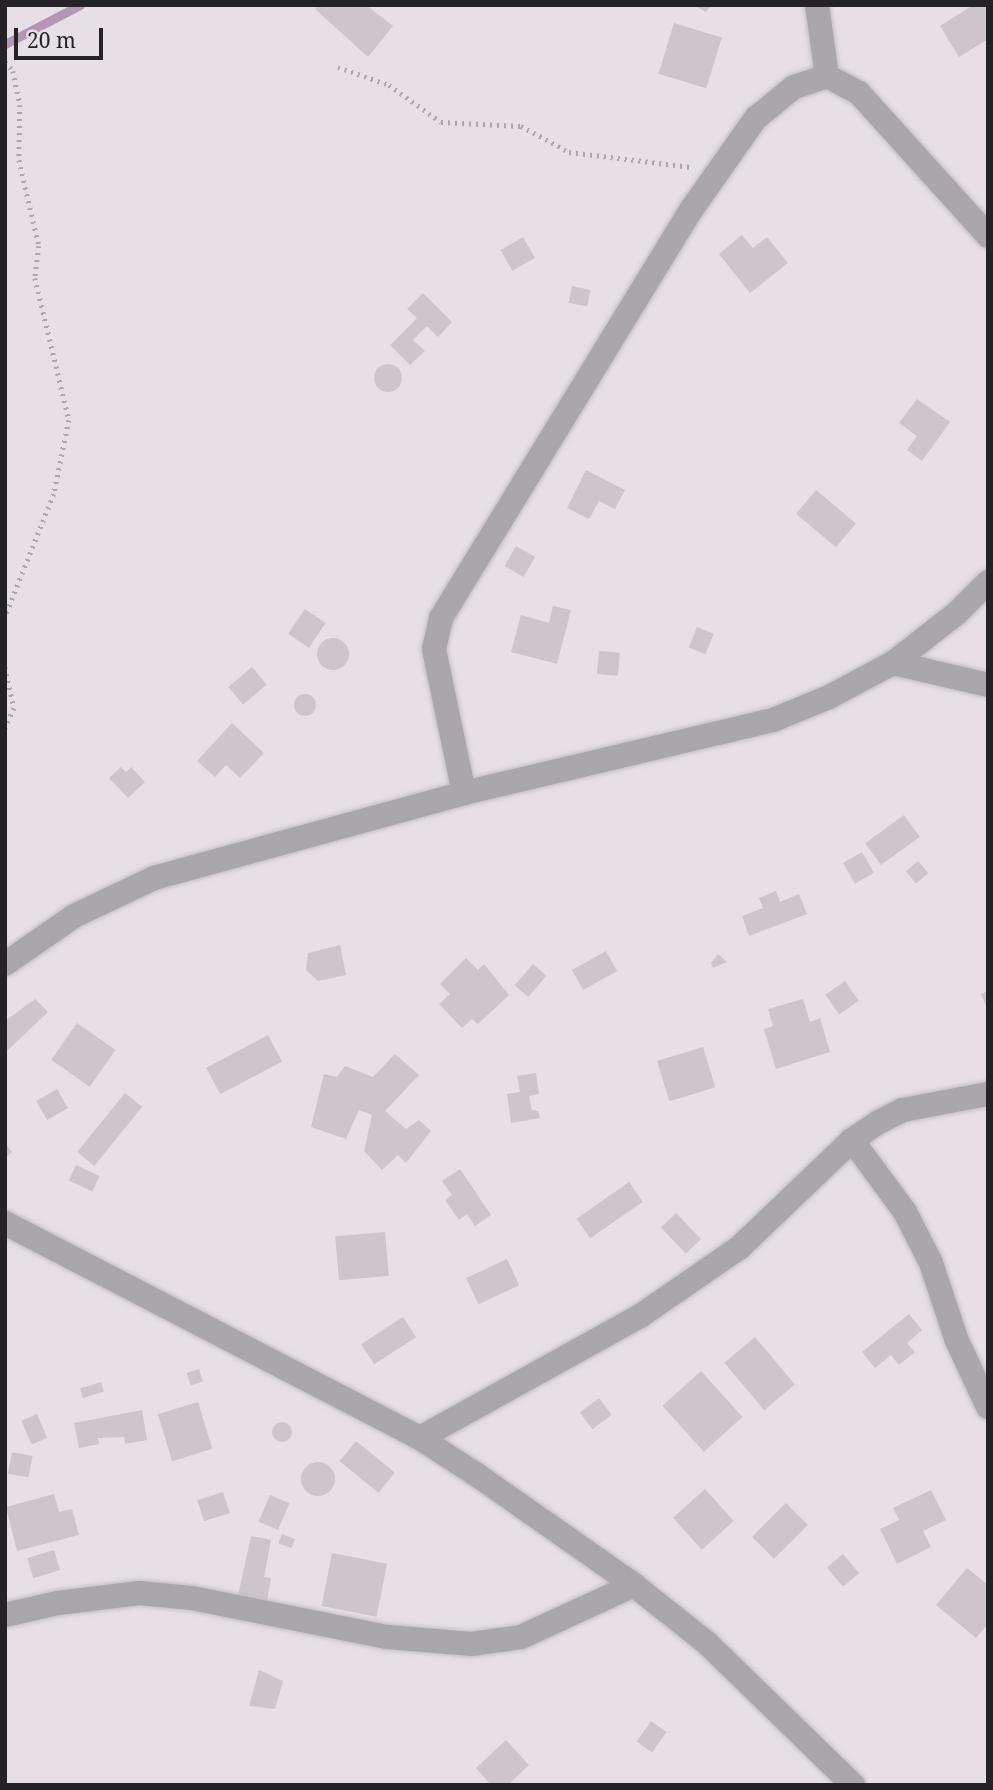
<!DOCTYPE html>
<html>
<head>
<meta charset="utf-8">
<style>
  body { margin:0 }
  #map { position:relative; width:993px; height:1790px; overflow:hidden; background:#e6e0e6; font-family:"Noto Serif",serif }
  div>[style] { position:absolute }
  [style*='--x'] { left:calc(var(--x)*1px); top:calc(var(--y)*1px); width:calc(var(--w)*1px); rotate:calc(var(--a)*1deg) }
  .stream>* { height:9px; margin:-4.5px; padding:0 4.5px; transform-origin:4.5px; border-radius:4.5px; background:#b695b5 }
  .building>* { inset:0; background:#ccc5cb; transform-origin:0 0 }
  .round { border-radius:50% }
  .path>* { height:4.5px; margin-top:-2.25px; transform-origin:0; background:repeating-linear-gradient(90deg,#aca7ac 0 2px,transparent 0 7px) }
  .roads { filter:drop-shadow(0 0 2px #c3bec3) drop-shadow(0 0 2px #c3bec3) }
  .street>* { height:24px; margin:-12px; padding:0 12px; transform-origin:12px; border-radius:12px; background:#aaa7aa }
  span { translate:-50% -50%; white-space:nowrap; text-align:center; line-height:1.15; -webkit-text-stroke:5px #e6e0e6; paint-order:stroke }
  .frame { position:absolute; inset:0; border:7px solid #252225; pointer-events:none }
  .scale { position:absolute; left:14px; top:28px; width:89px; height:32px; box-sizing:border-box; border:4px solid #252225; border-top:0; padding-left:9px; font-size:21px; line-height:24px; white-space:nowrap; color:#252225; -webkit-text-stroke:5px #e6e0e6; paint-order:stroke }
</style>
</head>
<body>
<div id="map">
  <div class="stream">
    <i style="--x:5;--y:44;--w:85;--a:-27.5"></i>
  </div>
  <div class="building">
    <i style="clip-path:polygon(319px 5px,366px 5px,393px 26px,368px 57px,315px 9px)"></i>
    <i style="clip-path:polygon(693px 5px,711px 5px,706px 12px)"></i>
    <i style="clip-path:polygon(973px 5px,988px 5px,988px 39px,959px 57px,940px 26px)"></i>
    <i style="left:674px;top:23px;width:50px;height:53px;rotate:17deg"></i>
    <i style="clip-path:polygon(742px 235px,753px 248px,767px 237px,788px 263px,750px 293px,719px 254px)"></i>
    <i style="left:523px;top:237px;width:24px;height:26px;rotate:60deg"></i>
    <i style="left:572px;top:286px;width:19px;height:17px;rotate:12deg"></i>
    <i style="clip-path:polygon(423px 293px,452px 322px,438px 337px,427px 326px,413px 340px,425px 351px,410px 365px,390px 345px,417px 318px,407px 309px)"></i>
    <i class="round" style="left:374px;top:364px;width:28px;height:28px"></i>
    <i style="clip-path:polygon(917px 399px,950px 422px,922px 461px,907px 450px,917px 436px,899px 423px)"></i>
    <i style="clip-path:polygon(586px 470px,625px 490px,615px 509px,599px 501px,589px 519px,567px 508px)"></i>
    <i style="left:816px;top:490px;width:52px;height:31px;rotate:40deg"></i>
    <i style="left:516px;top:546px;width:22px;height:23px;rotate:30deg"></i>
    <i style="clip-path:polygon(553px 606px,571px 610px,557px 664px,511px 652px,521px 615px,549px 623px)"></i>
    <i style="left:305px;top:609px;width:25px;height:30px;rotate:34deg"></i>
    <i style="left:697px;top:627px;width:18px;height:22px;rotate:22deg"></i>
    <i class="round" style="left:317px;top:638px;width:32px;height:32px"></i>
    <i style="left:599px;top:651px;width:21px;height:23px;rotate:5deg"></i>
    <i style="left:252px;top:667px;width:23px;height:31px;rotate:50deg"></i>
    <i class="round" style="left:294px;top:694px;width:22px;height:22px"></i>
    <i style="clip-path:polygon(232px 723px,264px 753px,240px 778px,226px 765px,215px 777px,197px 761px)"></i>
    <i style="clip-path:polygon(121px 767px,126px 772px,131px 767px,145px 782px,128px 798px,109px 778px)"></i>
    <i style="left:904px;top:815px;width:27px;height:48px;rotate:54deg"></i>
    <i style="left:862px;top:852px;width:24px;height:22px;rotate:60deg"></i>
    <i style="left:918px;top:861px;width:16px;height:16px;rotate:50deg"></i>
    <i style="clip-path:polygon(776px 891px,780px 902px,799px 894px,807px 914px,749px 936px,742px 916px,763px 908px,759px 898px)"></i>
    <i style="clip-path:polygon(340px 945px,346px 975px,318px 981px,306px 970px,308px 953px)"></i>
    <i style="left:606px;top:951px;width:23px;height:39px;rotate:61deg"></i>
    <i style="clip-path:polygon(718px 954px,727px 962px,713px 968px,711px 963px)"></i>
    <i style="clip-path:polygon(466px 958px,478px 970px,484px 964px,509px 995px,478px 1024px,472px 1019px,462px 1028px,439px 1004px,450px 994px,440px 984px)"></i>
    <i style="left:533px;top:964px;width:18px;height:28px;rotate:41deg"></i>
    <i style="left:845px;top:981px;width:24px;height:24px;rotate:55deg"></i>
    <i style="clip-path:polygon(988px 991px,988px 1011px,981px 994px)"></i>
    <i style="clip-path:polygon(35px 999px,48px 1012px,5px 1053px,5px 1021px)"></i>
    <i style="clip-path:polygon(803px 999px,810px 1022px,820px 1018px,830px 1052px,776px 1069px,764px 1029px,773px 1026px,768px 1009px)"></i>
    <i style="left:77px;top:1023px;width:47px;height:45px;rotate:35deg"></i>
    <i style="left:268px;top:1035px;width:30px;height:70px;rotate:62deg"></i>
    <i style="left:703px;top:1047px;width:42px;height:48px;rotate:73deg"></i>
    <i style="clip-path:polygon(395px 1054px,419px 1075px,385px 1111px,406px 1129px,419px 1120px,431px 1131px,406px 1163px,398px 1155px,382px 1170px,364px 1151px,372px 1115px,359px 1110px,346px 1139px,311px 1127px,324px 1074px,337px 1077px,345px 1066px,373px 1077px)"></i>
    <i style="clip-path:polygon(536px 1073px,539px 1094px,529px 1096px,532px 1110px,538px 1111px,540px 1118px,511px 1123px,507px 1094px,520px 1092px,517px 1076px)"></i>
    <i style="left:57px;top:1089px;width:22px;height:24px;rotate:60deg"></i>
    <i style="left:125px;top:1093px;width:22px;height:76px;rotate:39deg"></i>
    <i style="clip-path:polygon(5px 1143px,12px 1152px,5px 1158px)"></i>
    <i style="left:76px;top:1165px;width:26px;height:17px;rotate:25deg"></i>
    <i style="clip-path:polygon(460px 1169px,491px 1215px,475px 1226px,467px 1214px,459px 1220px,445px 1200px,452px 1195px,442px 1181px)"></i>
    <i style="left:629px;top:1182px;width:24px;height:64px;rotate:55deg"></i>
    <i style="left:676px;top:1213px;width:36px;height:21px;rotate:46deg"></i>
    <i style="left:385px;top:1232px;width:44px;height:50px;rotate:85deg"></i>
    <i style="left:507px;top:1259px;width:29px;height:45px;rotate:65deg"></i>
    <i style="clip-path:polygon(909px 1314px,922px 1330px,907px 1343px,915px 1352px,899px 1365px,891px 1355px,875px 1368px,862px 1352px)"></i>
    <i style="left:403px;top:1317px;width:24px;height:50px;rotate:57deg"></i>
    <i style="left:755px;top:1337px;width:62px;height:40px;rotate:50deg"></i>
    <i style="left:199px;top:1369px;width:13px;height:13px;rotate:72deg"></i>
    <i style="left:701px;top:1371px;width:62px;height:52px;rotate:48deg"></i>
    <i style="left:101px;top:1382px;width:10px;height:22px;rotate:73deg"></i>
    <i style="left:599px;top:1398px;width:21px;height:24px;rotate:53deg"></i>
    <i style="left:198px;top:1402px;width:49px;height:42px;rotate:73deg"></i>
    <i style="clip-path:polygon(142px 1410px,147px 1440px,125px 1444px,124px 1437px,98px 1438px,99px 1444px,79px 1448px,74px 1423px)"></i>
    <i style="left:37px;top:1414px;width:26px;height:17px;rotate:67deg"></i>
    <i class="round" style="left:272px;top:1422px;width:20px;height:20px"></i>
    <i style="left:356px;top:1441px;width:50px;height:26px;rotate:39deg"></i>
    <i style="left:12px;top:1452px;width:21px;height:22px;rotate:11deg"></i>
    <i class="round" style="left:301px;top:1462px;width:34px;height:34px"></i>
    <i style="left:705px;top:1489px;width:43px;height:43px;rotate:48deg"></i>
    <i style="clip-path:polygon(931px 1490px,946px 1520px,923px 1531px,931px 1547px,897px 1564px,880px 1529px,899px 1520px,893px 1508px)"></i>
    <i style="left:223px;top:1492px;width:22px;height:27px;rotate:72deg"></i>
    <i style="clip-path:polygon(54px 1494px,59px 1512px,72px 1509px,79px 1535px,17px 1551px,6px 1507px)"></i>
    <i style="left:270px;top:1495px;width:21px;height:29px;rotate:23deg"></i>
    <i style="left:786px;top:1503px;width:31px;height:48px;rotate:45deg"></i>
    <i style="left:282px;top:1534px;width:14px;height:10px;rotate:21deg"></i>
    <i style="clip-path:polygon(251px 1536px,271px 1540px,264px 1577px,271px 1578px,267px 1601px,238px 1596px)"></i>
    <i style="left:54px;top:1550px;width:21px;height:28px;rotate:73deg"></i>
    <i style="left:332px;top:1553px;width:56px;height:54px;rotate:11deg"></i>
    <i style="left:843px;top:1554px;width:25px;height:21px;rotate:50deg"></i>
    <i style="clip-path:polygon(967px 1568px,988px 1585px,988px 1624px,976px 1638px,936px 1605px)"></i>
    <i style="clip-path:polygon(259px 1670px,283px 1681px,275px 1709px,249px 1706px)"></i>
    <i style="left:651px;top:1721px;width:19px;height:25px;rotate:35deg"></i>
    <i style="clip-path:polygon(506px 1740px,529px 1765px,508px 1785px,491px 1785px,476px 1768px)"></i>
  </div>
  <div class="path">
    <i style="--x:5;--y:62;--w:12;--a:48"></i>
    <i style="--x:13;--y:71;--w:35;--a:78"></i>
    <i style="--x:20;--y:105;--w:55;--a:91"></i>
    <i style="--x:19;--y:160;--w:88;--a:76.9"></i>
    <i style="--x:39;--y:246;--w:32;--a:97"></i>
    <i style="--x:35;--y:278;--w:146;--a:76.5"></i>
    <i style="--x:69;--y:420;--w:76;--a:101.5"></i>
    <i style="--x:54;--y:494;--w:132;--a:111.7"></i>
    <i style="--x:338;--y:67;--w:54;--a:19.4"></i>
    <i style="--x:389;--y:85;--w:64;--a:35.4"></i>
    <i style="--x:441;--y:122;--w:80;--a:2.9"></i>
    <i style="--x:521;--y:126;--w:55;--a:28.4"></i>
    <i style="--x:569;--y:152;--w:123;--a:7"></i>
    <i style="--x:5;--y:667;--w:42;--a:77.6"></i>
    <i style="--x:14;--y:708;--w:22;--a:114"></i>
  </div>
  <div class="roads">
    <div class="street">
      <i style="--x:817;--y:5;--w:72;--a:82"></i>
      <i style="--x:893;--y:663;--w:98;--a:13"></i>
      <i style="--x:464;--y:793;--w:147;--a:-101.8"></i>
      <i style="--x:434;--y:649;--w:32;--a:-77"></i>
      <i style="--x:441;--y:618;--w:479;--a:-58.5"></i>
      <i style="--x:691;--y:210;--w:113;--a:-54.8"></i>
      <i style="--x:756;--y:118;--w:49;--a:-39.2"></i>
      <i style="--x:794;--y:87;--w:35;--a:-18"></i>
      <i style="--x:827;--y:76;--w:36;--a:28"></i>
      <i style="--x:859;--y:93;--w:193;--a:47.9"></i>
      <i style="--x:5;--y:964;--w:84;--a:-34.8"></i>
      <i style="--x:74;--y:916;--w:89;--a:-25.4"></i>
      <i style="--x:154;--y:878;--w:321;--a:-15.3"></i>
      <i style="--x:464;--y:793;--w:318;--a:-13.3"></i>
      <i style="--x:773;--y:720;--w:61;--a:-22.3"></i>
      <i style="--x:829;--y:697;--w:72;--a:-28"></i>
      <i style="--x:893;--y:663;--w:81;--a:-38"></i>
      <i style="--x:957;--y:613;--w:44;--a:-45"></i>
      <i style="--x:852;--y:1140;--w:89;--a:53.6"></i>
      <i style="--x:905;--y:1212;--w:57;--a:63"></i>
      <i style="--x:931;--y:1263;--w:82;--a:71.6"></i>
      <i style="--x:957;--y:1341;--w:73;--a:64.8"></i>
      <i style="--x:5;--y:1223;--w:467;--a:27.4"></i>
      <i style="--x:420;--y:1438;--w:68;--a:33"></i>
      <i style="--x:477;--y:1475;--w:192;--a:35"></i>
      <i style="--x:634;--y:1585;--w:93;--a:38.5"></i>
      <i style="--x:707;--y:1643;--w:204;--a:44.2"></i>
      <i style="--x:420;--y:1438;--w:252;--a:-29"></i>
      <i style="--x:640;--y:1316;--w:120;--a:-34.5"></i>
      <i style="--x:739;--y:1248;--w:156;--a:-43.7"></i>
      <i style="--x:852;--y:1140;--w:32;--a:-34"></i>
      <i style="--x:879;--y:1122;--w:27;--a:-27"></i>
      <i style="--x:903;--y:1110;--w:86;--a:-10.7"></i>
      <i style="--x:5;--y:1615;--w:54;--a:-12.8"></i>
      <i style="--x:58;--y:1603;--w:82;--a:-7"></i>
      <i style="--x:139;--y:1593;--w:53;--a:5.4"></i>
      <i style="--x:192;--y:1598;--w:200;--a:11.3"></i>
      <i style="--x:388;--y:1637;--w:84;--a:4.8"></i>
      <i style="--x:472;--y:1644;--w:49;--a:-8.1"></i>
      <i style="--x:521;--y:1637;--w:124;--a:-24.7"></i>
    </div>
  </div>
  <div class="frame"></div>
  <div class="scale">20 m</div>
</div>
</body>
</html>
